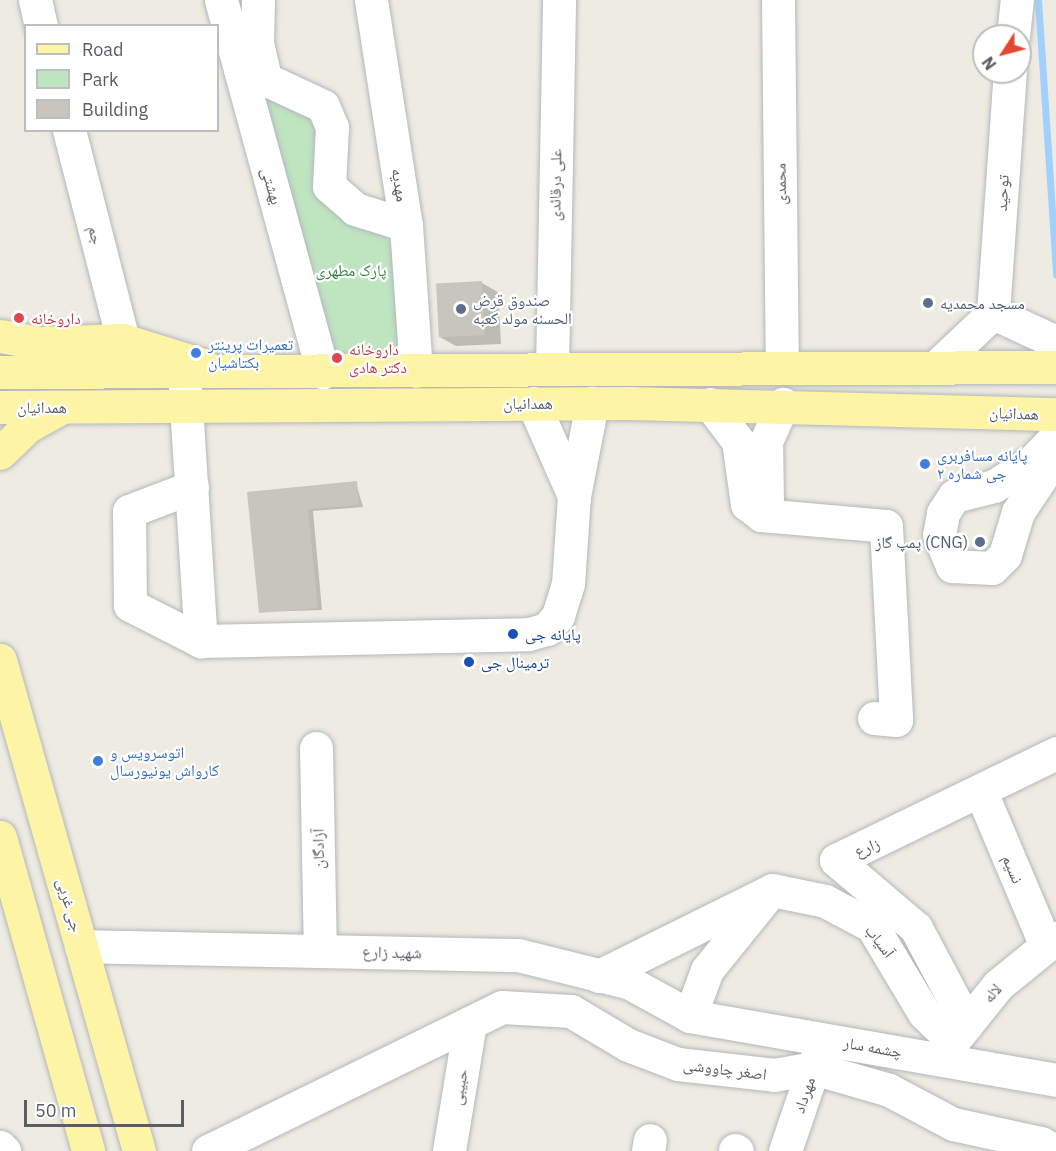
<!DOCTYPE html>
<html>
<head>
<meta charset="utf-8">
<style>
  body { margin:0 }
  #map { position:relative; width:1056px; height:1151px; overflow:hidden; background:#edebe2; font-family:"IBM Plex Sans","Noto Naskh Arabic",sans-serif }
  div>[style] { position:absolute }
  [style*='--x'] { left:calc(var(--x)*1px); top:calc(var(--y)*1px); width:calc(var(--w)*1px); rotate:calc(var(--a)*1deg) }
  .green>* { inset:0; background:#bee4c0 }
  .shadow>* { inset:0; background:#0003 }
  .stream>* { height:7px; margin:-3.5px; padding:0 3.5px; transform-origin:3.5px; border-radius:3.5px; background:#a1d0fd }
  .building>* { inset:0; background:#c8c5bf; transform-origin:0 0 }
  .roads { filter:drop-shadow(0 0 2px #b4b7bc) drop-shadow(0 0 2px #b4b7bc) }
  .minor>* { height:33px; margin:-16.5px; padding:0 16.5px; transform-origin:16.5px; border-radius:16.5px; background:#fff }
  .major>* { height:33px; margin:-16.5px; padding:0 16.5px; transform-origin:16.5px; border-radius:16.5px; background:#fdf4a6 }
  .dots>* { width:16px; height:16px; translate:-50% -50%; box-sizing:border-box; border:3px solid #fff; border-radius:50% }
  span { translate:-50% -50%; white-space:nowrap; text-align:center; line-height:1.15; -webkit-text-stroke:4.5px #fff; paint-order:stroke }
  .street-label { font-size:16px; color:#5a5d62 }
  .park-label { font-size:16px; color:#36853e }
  .service-label { font-size:16px; color:#4e5e75 }
  .left { translate:0 -50%; text-align:left }
  .right { translate:-100% -50%; text-align:right }
  .health-label { font-size:16px; color:#be3a42 }
  .shop-label { font-size:16px; color:#366cbe }
  .transit-label { font-size:16px; color:#164399 }
  .legend { position:absolute; left:24px; top:24px; width:195px; height:108px; box-sizing:border-box; background:#fff; border:2px solid #bdbec0; margin:0; padding:8px 10px; list-style:none; font-size:18px; color:#5a5d62 }
  .legend li { display:flex; align-items:center; gap:12px; height:30px }
  .legend b { width:30px; border:2px solid #bdbec0 }
  .north { position:absolute; left:972px; top:24px; width:60px; height:60px; box-sizing:border-box; background:#fff; border:2px solid #bdbec0; border-radius:50%; rotate:234deg; font-size:16px; font-weight:700; line-height:24px; text-align:center; color:#5a5d62 }
  .north::after { content:''; display:block; margin:auto; width:21px; height:27px; background:#e6462f; clip-path:polygon(50% 0,100% 100%,50% 72%,0 100%) }
  .scale { position:absolute; left:24px; top:1100px; width:160px; height:27px; box-sizing:border-box; border:3px solid #5a5d62; border-top:0; padding-left:8px; font-size:18px; line-height:21px; white-space:nowrap; color:#5a5d62; -webkit-text-stroke:4px #fff; paint-order:stroke }
</style>
</head>
<body>
<div id="map">
  <div class="green">
    <i style="clip-path:polygon(279px 90px,320px 124px,321px 157px,392px 245px,403px 313px,397px 352px,329px 353px,256px 99px)"></i>
  </div>
  <div class="shadow">
    <i style="clip-path:polygon(482px 283px,498px 292px,501px 344px,456px 346px,440px 337px)"></i>
    <i style="clip-path:polygon(356px 483px,363px 507px,313px 511px,322px 610px,260px 612px,248px 493px)"></i>
  </div>
  <div class="stream">
    <i style="--x:1038;--y:0;--w:275;--a:86.2"></i>
  </div>
  <div class="building">
    <i style="left:482px;top:281px;width:54px;height:46px;rotate:87deg"></i>
    <i style="clip-path:polygon(357px 481px,359px 505px,308px 509px,318px 608px,259px 613px,247px 492px)"></i>
  </div>
  <div class="roads">
    <div class="minor">
      <i style="--x:35;--y:0;--w:27;--a:77"></i>
      <i style="--x:221;--y:0;--w:386;--a:74.7"></i>
      <i style="--x:258;--y:0;--w:43;--a:91.3"></i>
      <i style="--x:257;--y:43;--w:37;--a:77"></i>
      <i style="--x:265;--y:79;--w:64;--a:25"></i>
      <i style="--x:323;--y:106;--w:23;--a:67"></i>
      <i style="--x:332;--y:127;--w:59;--a:92.9"></i>
      <i style="--x:329;--y:186;--w:35;--a:41"></i>
      <i style="--x:355;--y:209;--w:53;--a:17.4"></i>
      <i style="--x:371;--y:0;--w:228;--a:81.2"></i>
      <i style="--x:406;--y:225;--w:146;--a:86.1"></i>
      <i style="--x:778;--y:0;--w:368;--a:89.4"></i>
      <i style="--x:1013;--y:36;--w:36;--a:-84"></i>
      <i style="--x:69;--y:130;--w:217;--a:75.6"></i>
      <i style="--x:993;--y:313;--w:69;--a:24.7"></i>
      <i style="--x:936;--y:367;--w:79;--a:-43.5"></i>
      <i style="--x:993;--y:313;--w:242;--a:-86"></i>
      <i style="--x:552;--y:369;--w:369;--a:-88.9"></i>
      <i style="--x:184;--y:373;--w:269;--a:86.4"></i>
      <i style="--x:201;--y:641;--w:328;--a:-1.2"></i>
      <i style="--x:529;--y:634;--w:19;--a:-16"></i>
      <i style="--x:547;--y:629;--w:17;--a:-50"></i>
      <i style="--x:558;--y:616;--w:34;--a:-73"></i>
      <i style="--x:568;--y:584;--w:88;--a:-86.1"></i>
      <i style="--x:574;--y:496;--w:95;--a:-79"></i>
      <i style="--x:533;--y:403;--w:102;--a:66.2"></i>
      <i style="--x:710;--y:404;--w:46;--a:52.9"></i>
      <i style="--x:738;--y:441;--w:64;--a:81.9"></i>
      <i style="--x:747;--y:504;--w:18;--a:38"></i>
      <i style="--x:761;--y:515;--w:125;--a:5"></i>
      <i style="--x:886;--y:526;--w:194;--a:87"></i>
      <i style="--x:896;--y:720;--w:22;--a:-175"></i>
      <i style="--x:1054;--y:439;--w:32;--a:134"></i>
      <i style="--x:1032;--y:462;--w:45;--a:147.7"></i>
      <i style="--x:994;--y:486;--w:41;--a:166"></i>
      <i style="--x:954;--y:496;--w:20;--a:123"></i>
      <i style="--x:943;--y:513;--w:22;--a:100"></i>
      <i style="--x:939;--y:535;--w:34;--a:67"></i>
      <i style="--x:952;--y:566;--w:40;--a:2.9"></i>
      <i style="--x:992;--y:568;--w:18;--a:-45"></i>
      <i style="--x:1005;--y:555;--w:45;--a:-73.2"></i>
      <i style="--x:1018;--y:512;--w:69;--a:-56.3"></i>
      <i style="--x:192;--y:487;--w:67;--a:159.1"></i>
      <i style="--x:129;--y:511;--w:94;--a:89.4"></i>
      <i style="--x:130;--y:605;--w:80;--a:26.9"></i>
      <i style="--x:767;--y:502;--w:61;--a:-90.9"></i>
      <i style="--x:766;--y:441;--w:41;--a:-65.3"></i>
      <i style="--x:316;--y:748;--w:202;--a:88.9"></i>
      <i style="--x:981;--y:792;--w:167;--a:67.1"></i>
      <i style="--x:772;--y:890;--w:54;--a:11.7"></i>
      <i style="--x:825;--y:901;--w:53;--a:28"></i>
      <i style="--x:872;--y:926;--w:101;--a:59.1"></i>
      <i style="--x:924;--y:1013;--w:40;--a:44"></i>
      <i style="--x:81;--y:946;--w:437;--a:1.2"></i>
      <i style="--x:518;--y:955;--w:115;--a:14"></i>
      <i style="--x:630;--y:983;--w:68;--a:28.8"></i>
      <i style="--x:690;--y:1016;--w:372;--a:9.9"></i>
      <i style="--x:599;--y:976;--w:193;--a:-26.4"></i>
      <i style="--x:690;--y:1016;--w:49;--a:-69.7"></i>
      <i style="--x:707;--y:970;--w:92;--a:-51.1"></i>
      <i style="--x:967;--y:1024;--w:109;--a:-118"></i>
      <i style="--x:916;--y:928;--w:105;--a:-139.6"></i>
      <i style="--x:836;--y:860;--w:245;--a:-25.9"></i>
      <i style="--x:954;--y:1040;--w:70;--a:-51.3"></i>
      <i style="--x:998;--y:985;--w:75;--a:-39"></i>
      <i style="--x:0;--y:1147;--w:6;--a:45"></i>
      <i style="--x:735;--y:1150;--w:2;--a:27"></i>
      <i style="--x:208;--y:1151;--w:327;--a:-26.1"></i>
      <i style="--x:502;--y:1007;--w:69;--a:3.3"></i>
      <i style="--x:571;--y:1011;--w:66;--a:30.8"></i>
      <i style="--x:628;--y:1045;--w:53;--a:20.8"></i>
      <i style="--x:678;--y:1064;--w:97;--a:6.5"></i>
      <i style="--x:774;--y:1075;--w:40;--a:-10"></i>
      <i style="--x:813;--y:1068;--w:79;--a:16.1"></i>
      <i style="--x:889;--y:1090;--w:72;--a:28"></i>
      <i style="--x:953;--y:1124;--w:90;--a:12.2"></i>
      <i style="--x:1041;--y:1143;--w:16;--a:30"></i>
      <i style="--x:449;--y:1151;--w:130;--a:-80.7"></i>
      <i style="--x:648;--y:1151;--w:11;--a:-80"></i>
      <i style="--x:785;--y:1151;--w:106;--a:-71.2"></i>
    </div>
    <div class="major">
      <i style="--x:0;--y:336;--w:40;--a:10"></i>
      <i style="--x:39;--y:343;--w:84;--a:-2"></i>
      <i style="--x:123;--y:340;--w:84;--a:17.4"></i>
      <i style="--x:0;--y:372;--w:1056;--a:-0.27"></i>
      <i style="--x:0;--y:407;--w:629;--a:-0.36"></i>
      <i style="--x:629;--y:403;--w:427;--a:1.5"></i>
      <i style="--x:0;--y:453;--w:39;--a:-44"></i>
      <i style="--x:28;--y:426;--w:37;--a:-29"></i>
      <i style="--x:0;--y:660;--w:510;--a:74.19"></i>
      <i style="--x:0;--y:837;--w:326;--a:74.3"></i>
    </div>
  </div>
  <div class="dots">
    <i style="left:928px;top:303px;background:#5c6f8a"></i>
    <i style="left:461px;top:309px;background:#5c6f8a"></i>
    <i style="left:19px;top:318px;background:#e0444e"></i>
    <i style="left:196px;top:353px;background:#3f7fe0"></i>
    <i style="left:337px;top:358px;background:#e0444e"></i>
    <i style="left:925px;top:464px;background:#3f7fe0"></i>
    <i style="left:980px;top:542px;background:#5c6f8a"></i>
    <i style="left:513px;top:634px;background:#1a4fb4"></i>
    <i style="left:469px;top:662px;background:#1a4fb4"></i>
    <i style="left:98px;top:761px;background:#3f7fe0"></i>
  </div>
  <div class="street-label">
    <span style="left:780px;top:184px;rotate:-91deg">محمدی</span>
    <span style="left:400px;top:185px;rotate:81deg">مهدیه</span>
    <span style="left:555px;top:185px;rotate:-89deg">علی درقائدی</span>
    <span style="left:272px;top:186px;rotate:74deg">بهشتی</span>
    <span style="left:1002px;top:193px;rotate:-87deg">توحید</span>
    <span style="left:96px;top:235px;rotate:75deg">جم</span>
    <span style="left:528px;top:403px">همدانیان</span>
    <span style="left:42px;top:407px">همدانیان</span>
    <span style="left:1014px;top:413px;rotate:2deg">همدانیان</span>
    <span style="left:867px;top:847px;rotate:-21deg">زارع</span>
    <span style="left:318px;top:849px;rotate:-91deg">آزادگان</span>
    <span style="left:1013px;top:869px;rotate:67deg">نسیم</span>
    <span style="left:70px;top:905px;rotate:74deg">جی غربی</span>
    <span style="left:880px;top:941px;rotate:52deg">آسیاب</span>
    <span style="left:392px;top:952px;rotate:1deg">شهید زارع</span>
    <span style="left:992px;top:993px;rotate:-49deg">لاله</span>
    <span style="left:873px;top:1047px;rotate:10deg">چشمه سار</span>
    <span style="left:725px;top:1069px;rotate:7deg">اصغر چاووشی</span>
    <span style="left:459px;top:1087px;rotate:-80deg">حبیبی</span>
    <span style="left:804px;top:1095px;rotate:-71deg">مهرداد</span>
  </div>
  <div class="park-label">
    <span style="left:351px;top:270px">پارک مطهری</span>
  </div>
  <div class="service-label">
    <span class="left" style="left:473px;top:309px">صندوق قرض<br>الحسنه مولد کعبه</span>
    <span class="left" style="left:940px;top:303px">مسجد محمدیه</span>
    <span class="right" style="left:968px;top:542px">پمپ گاز (CNG)</span>
  </div>
  <div class="health-label">
    <span class="left" style="left:31px;top:318px">داروخانه</span>
    <span class="left" style="left:349px;top:358px">داروخانه<br>دکتر هادی</span>
  </div>
  <div class="shop-label">
    <span class="left" style="left:208px;top:353px">تعمیرات پرینتر<br>بکتاشیان</span>
    <span class="left" style="left:937px;top:464px">پایانه مسافربری<br>جی شماره ۲</span>
    <span class="left" style="left:110px;top:761px">اتوسرویس و<br>کارواش یونیورسال</span>
  </div>
  <div class="transit-label">
    <span class="left" style="left:525px;top:634px">پایانه جی</span>
    <span class="left" style="left:481px;top:662px">ترمینال جی</span>
  </div>
  <ul class="legend">
  <li><b style="height:8px;background:#fdf4a6"></b>Road</li>
  <li><b style="height:16px;background:#bee4c0"></b>Park</li>
  <li><b style="height:16px;background:#c8c5bf"></b>Building</li>
  </ul>
  <div class="north">N</div>
  <div class="scale">50 m</div>
</div>
</body>
</html>
